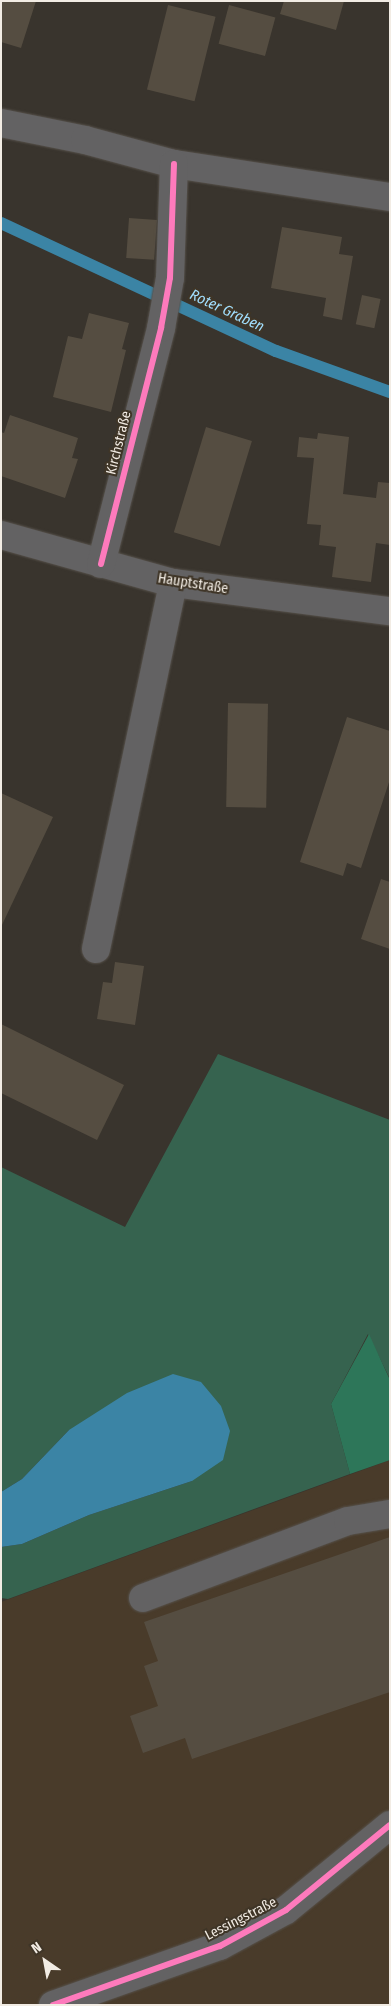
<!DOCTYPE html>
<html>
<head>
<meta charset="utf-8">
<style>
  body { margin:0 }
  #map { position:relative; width:391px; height:2006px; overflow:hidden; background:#39342d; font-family:"Fira Sans Condensed",sans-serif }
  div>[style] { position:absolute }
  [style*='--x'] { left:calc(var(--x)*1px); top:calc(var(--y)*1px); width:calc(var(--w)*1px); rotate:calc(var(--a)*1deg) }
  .built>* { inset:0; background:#493b2a }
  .green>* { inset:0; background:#36634f }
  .forest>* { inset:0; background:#2d7659 }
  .water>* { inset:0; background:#3b84a5 }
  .stream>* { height:12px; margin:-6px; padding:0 6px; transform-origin:6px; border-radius:6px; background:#3b84a5 }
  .building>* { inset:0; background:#554d41; transform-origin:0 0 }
  .roads { filter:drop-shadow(0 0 1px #56514b) drop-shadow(0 0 1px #56514b) }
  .minor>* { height:28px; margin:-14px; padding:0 14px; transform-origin:14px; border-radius:14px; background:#636263 }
  .cycleway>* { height:6px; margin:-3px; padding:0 3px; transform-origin:3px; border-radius:3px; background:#fd7abc }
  span { translate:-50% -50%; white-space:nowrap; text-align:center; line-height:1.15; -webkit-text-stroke:4px #3f3527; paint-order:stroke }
  .street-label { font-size:14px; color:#f2ece4 }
  .water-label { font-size:15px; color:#a1defe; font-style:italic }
  .frame { position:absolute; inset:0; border:2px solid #f2ece4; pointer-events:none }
  .north { position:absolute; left:20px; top:1936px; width:50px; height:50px; -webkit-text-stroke:4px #3f3527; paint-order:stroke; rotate:327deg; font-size:14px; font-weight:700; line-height:20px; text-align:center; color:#f2ece4 }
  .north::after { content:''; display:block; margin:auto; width:18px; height:22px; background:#f2ece4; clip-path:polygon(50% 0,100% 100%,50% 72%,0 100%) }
</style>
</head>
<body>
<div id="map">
  <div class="built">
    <i style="clip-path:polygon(390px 1460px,390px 2005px,1px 2005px,1px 1602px)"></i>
  </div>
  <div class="green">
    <i style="clip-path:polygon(218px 1054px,390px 1120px,390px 1379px,368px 1334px,331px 1404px,350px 1474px,8px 1599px,1px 1598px,1px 1547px,22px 1544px,89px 1515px,192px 1481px,69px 1430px,22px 1479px,1px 1492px,1px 1167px,125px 1227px)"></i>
  </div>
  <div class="forest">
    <i style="clip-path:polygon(369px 1334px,390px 1380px,390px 1460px,350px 1474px,331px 1404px)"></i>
  </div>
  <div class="water">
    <i style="clip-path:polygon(173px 1374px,201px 1382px,221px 1406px,230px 1431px,223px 1460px,192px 1481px,89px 1515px,22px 1544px,1px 1547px,1px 1492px,22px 1479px,69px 1430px,127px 1393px)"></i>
  </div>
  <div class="stream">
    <i style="--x:1;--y:223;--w:303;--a:25"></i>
    <i style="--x:276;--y:351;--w:121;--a:19.8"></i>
  </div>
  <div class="building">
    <i style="clip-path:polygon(1px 1px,36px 1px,21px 48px,1px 42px)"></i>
    <i style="clip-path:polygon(284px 1px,344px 1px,336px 30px,280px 14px)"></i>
    <i style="left:168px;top:5px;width:49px;height:87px;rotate:14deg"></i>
    <i style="left:229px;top:5px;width:48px;height:40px;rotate:15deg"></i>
    <i style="left:129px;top:218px;width:28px;height:40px;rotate:4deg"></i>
    <i style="clip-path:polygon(282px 227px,342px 237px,339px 254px,353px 256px,342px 320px,323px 316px,326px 298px,271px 288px)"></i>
    <i style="left:362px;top:295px;width:19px;height:30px;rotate:12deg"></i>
    <i style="clip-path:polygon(89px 313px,129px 323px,122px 349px,126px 350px,111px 412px,53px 397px,68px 336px,82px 339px)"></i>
    <i style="clip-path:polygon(10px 415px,78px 438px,72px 458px,78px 459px,65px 498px,1px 476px,1px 432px,4px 433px)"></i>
    <i style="left:206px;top:427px;width:48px;height:110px;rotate:17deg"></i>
    <i style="clip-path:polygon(318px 433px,349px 437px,343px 494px,376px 498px,378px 482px,390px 483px,390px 545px,376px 543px,371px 582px,332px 577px,336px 547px,319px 545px,321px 525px,307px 524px,314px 458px,297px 457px,299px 437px,317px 439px)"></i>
    <i style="left:228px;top:703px;width:40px;height:104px;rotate:1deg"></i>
    <i style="clip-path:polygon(347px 717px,390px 731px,390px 779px,361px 868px,347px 863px,343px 876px,300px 862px)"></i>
    <i style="clip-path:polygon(1px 793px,53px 817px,1px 927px)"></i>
    <i style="clip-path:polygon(381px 879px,390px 882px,390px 949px,361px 939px)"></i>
    <i style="clip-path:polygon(115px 962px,144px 966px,135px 1025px,97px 1019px,103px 982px,112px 983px)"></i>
    <i style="clip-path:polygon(1px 1024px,124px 1085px,97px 1140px,1px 1093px)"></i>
    <i style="clip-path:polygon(390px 1537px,390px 1692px,192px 1759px,185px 1738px,143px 1753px,130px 1716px,158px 1706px,144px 1666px,158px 1661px,144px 1622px)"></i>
  </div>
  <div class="roads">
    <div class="minor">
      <i style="--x:1;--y:123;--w:86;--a:11.4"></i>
      <i style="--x:85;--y:140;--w:92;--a:15.1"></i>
      <i style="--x:174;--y:164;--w:219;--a:8.7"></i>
      <i style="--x:1;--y:535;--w:179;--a:15.6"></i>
      <i style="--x:173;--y:583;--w:219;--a:7.4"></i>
      <i style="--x:101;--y:564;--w:244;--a:-75.7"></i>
      <i style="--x:161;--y:328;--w:51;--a:-79.8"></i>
      <i style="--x:170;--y:278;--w:114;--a:-88"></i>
      <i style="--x:96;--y:949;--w:374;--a:-78.1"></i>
      <i style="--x:143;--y:1598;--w:219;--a:-20.6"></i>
      <i style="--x:348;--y:1521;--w:43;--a:-9.5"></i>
      <i style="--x:53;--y:2005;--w:177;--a:-19.5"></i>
      <i style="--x:220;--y:1946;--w:75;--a:-28.6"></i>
      <i style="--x:286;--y:1910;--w:134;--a:-39.3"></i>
    </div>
  </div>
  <div class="cycleway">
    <i style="--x:101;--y:564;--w:244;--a:-75.7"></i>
    <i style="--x:161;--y:328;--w:51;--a:-79.8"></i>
    <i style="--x:170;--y:278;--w:114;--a:-88"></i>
    <i style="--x:53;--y:2005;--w:177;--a:-19.5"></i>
    <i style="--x:220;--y:1946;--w:75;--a:-28.6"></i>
    <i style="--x:286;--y:1910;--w:134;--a:-39.3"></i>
  </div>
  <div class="street-label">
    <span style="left:119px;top:443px;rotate:-76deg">Kirchstraße</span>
    <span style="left:193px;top:584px;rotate:9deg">Hauptstraße</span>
    <span style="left:241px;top:1919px;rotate:-27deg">Lessingstraße</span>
  </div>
  <div class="water-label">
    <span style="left:227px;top:311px;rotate:25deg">Roter Graben</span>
  </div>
  <div class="frame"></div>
  <div class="north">N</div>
</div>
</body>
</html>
